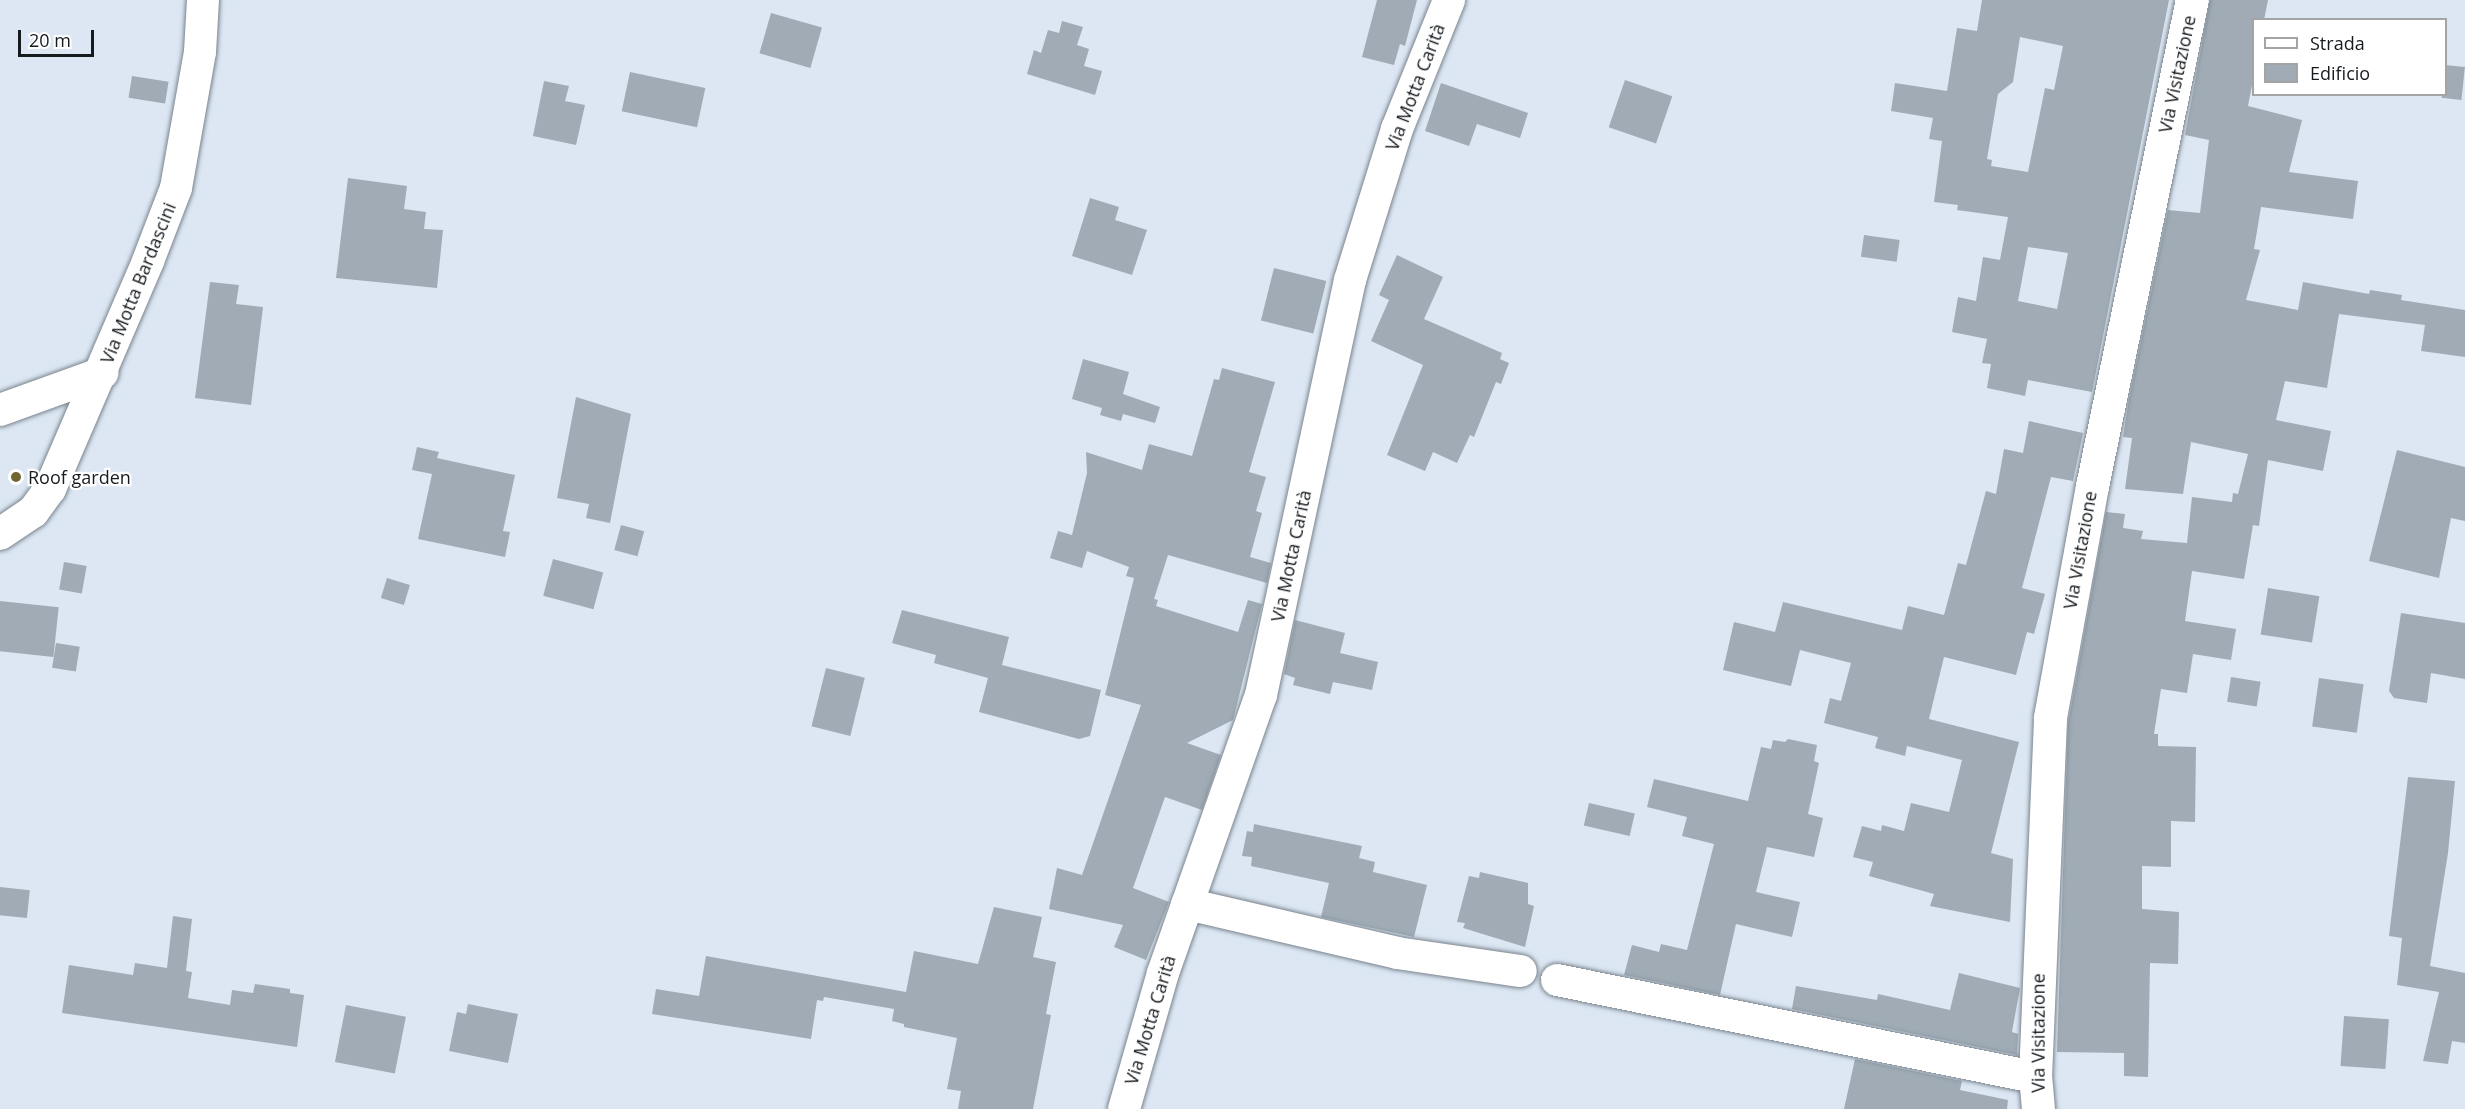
<!DOCTYPE html>
<html>
<head>
<meta charset="utf-8">
<style>
  body { margin:0 }
  #map { position:relative; width:2465px; height:1109px; overflow:hidden; background:#dce7f3; font-family:"Open Sans",sans-serif }
  div>[style] { position:absolute }
  [style*='--x'] { left:calc(var(--x)*1px); top:calc(var(--y)*1px); width:calc(var(--w)*1px); rotate:calc(var(--a)*1deg) }
  .building>* { inset:0; background:#a0abb5; transform-origin:0 0 }
  .roads { filter:drop-shadow(0 0 2px #79848e) drop-shadow(0 0 2px #79848e) }
  .street>* { height:32px; margin:-16px; padding:0 16px; transform-origin:16px; border-radius:16px; background:#fff }
  .secondary>* { height:33px; margin:-16.5px; padding:0 16.5px; transform-origin:16.5px; border-radius:16.5px; background:#fff }
  .dots>* { width:16px; height:16px; translate:-50% -50%; box-sizing:border-box; border:3px solid #fff; border-radius:50% }
  span { translate:-50% -50%; white-space:nowrap; text-align:center; line-height:1.15; -webkit-text-stroke:4.5px #fff; paint-order:stroke }
  .street-label { font-size:18px; color:#161b1f }
  .poi-label { font-size:18px; color:#161b1f }
  .left { translate:0 -50%; text-align:left }
  .legend { position:absolute; left:2252px; top:18px; width:195px; height:78px; box-sizing:border-box; background:#fff; border:2px solid #a2a4a5; margin:0; padding:8px 10px; list-style:none; font-size:18px; color:#161b1f }
  .legend li { display:flex; align-items:center; gap:12px; height:30px }
  .legend b { width:30px; border:2px solid #a2a4a5 }
  .scale { position:absolute; left:18px; top:30px; width:76px; height:27px; box-sizing:border-box; border:3px solid #161b1f; border-top:0; padding-left:8px; font-size:18px; line-height:21px; white-space:nowrap; color:#161b1f; -webkit-text-stroke:4px #fff; paint-order:stroke }
</style>
</head>
<body>
<div id="map">
  <div class="building">
    <i style="clip-path:polygon(1377px 0,1417px 0,1405px 46px,1400px 44px,1394px 65px,1362px 57px)"></i>
    <i style="clip-path:polygon(evenodd,1982px 0,2169px 0,2092px 392px,2028px 380px,2025px 396px,1987px 388px,1991px 364px,1982px 363px,1987px 339px,1952px 332px,1958px 297px,1976px 301px,1983px 257px,2000px 260px,2008px 217px,1957px 210px,1958px 205px,1934px 202px,1942px 141px,1929px 139px,1933px 118px,1891px 111px,1895px 83px,1947px 91px,1957px 28px,1977px 31px,1982px 0,2020px 37px,2063px 46px,2054px 90px,2045px 88px,2028px 172px,1991px 166px,1992px 160px,1987px 159px,1998px 94px,2013px 82px,2020px 37px,1982px 0,2028px 247px,2068px 253px,2057px 309px,2018px 301px,2028px 247px)"></i>
    <i style="clip-path:polygon(2210px 0,2268px 0,2264px 20px,2253px 20px,2253px 80px,2248px 106px,2302px 120px,2289px 172px,2358px 181px,2353px 219px,2261px 207px,2254px 249px,2260px 250px,2246px 300px,2298px 310px,2303px 282px,2369px 294px,2370px 290px,2402px 295px,2401px 300px,2465px 310px,2465px 357px,2421px 351px,2425px 325px,2339px 314px,2327px 388px,2285px 381px,2276px 420px,2331px 431px,2323px 471px,2268px 460px,2259px 526px,2253px 525px,2244px 579px,2192px 571px,2185px 621px,2236px 629px,2231px 660px,2193px 654px,2187px 693px,2161px 689px,2154px 734px,2158px 734px,2158px 746px,2196px 747px,2195px 822px,2171px 821px,2171px 867px,2142px 866px,2142px 909px,2179px 912px,2178px 964px,2150px 963px,2148px 1077px,2124px 1076px,2124px 1053px,2057px 1052px,2068px 724px,2106px 512px,2125px 514px,2123px 528px,2143px 531px,2141px 539px,2187px 543px,2192px 497px,2232px 502px,2233px 493px,2238px 494px,2248px 454px,2191px 442px,2183px 494px,2125px 489px,2132px 438px,2123px 437px,2129px 399px,2168px 210px,2200px 213px,2209px 140px,2185px 135px)"></i>
    <i style="left:771px;top:13px;width:53px;height:42px;rotate:16deg"></i>
    <i style="clip-path:polygon(1062px 21px,1083px 27px,1077px 45px,1089px 49px,1084px 66px,1102px 71px,1095px 95px,1027px 74px,1034px 50px,1041px 53px,1048px 30px,1059px 33px)"></i>
    <i style="left:2445px;top:65px;width:20px;height:33px;rotate:6deg"></i>
    <i style="left:630px;top:72px;width:77px;height:40px;rotate:12deg"></i>
    <i style="left:132px;top:76px;width:37px;height:22px;rotate:9deg"></i>
    <i style="left:1625px;top:80px;width:50px;height:50px;rotate:19deg"></i>
    <i style="clip-path:polygon(544px 81px,569px 86px,565px 101px,585px 105px,576px 145px,533px 136px)"></i>
    <i style="clip-path:polygon(1441px 83px,1528px 113px,1520px 138px,1477px 124px,1469px 146px,1425px 131px)"></i>
    <i style="clip-path:polygon(348px 178px,407px 186px,404px 209px,426px 212px,424px 229px,443px 230px,437px 288px,336px 278px)"></i>
    <i style="clip-path:polygon(1090px 198px,1119px 207px,1115px 220px,1147px 230px,1132px 275px,1072px 256px)"></i>
    <i style="left:1864px;top:235px;width:36px;height:22px;rotate:8deg"></i>
    <i style="clip-path:polygon(1397px 255px,1443px 277px,1424px 319px,1502px 353px,1500px 359px,1509px 363px,1501px 384px,1496px 382px,1474px 437px,1470px 435px,1457px 463px,1433px 452px,1425px 471px,1387px 455px,1423px 365px,1371px 341px,1389px 300px,1379px 295px)"></i>
    <i style="left:1274px;top:268px;width:54px;height:54px;rotate:14deg"></i>
    <i style="clip-path:polygon(210px 282px,239px 285px,236px 304px,263px 307px,251px 405px,195px 398px)"></i>
    <i style="clip-path:polygon(1083px 359px,1129px 372px,1123px 394px,1160px 407px,1155px 423px,1123px 414px,1121px 421px,1100px 415px,1102px 408px,1072px 399px)"></i>
    <i style="clip-path:polygon(1222px 368px,1275px 382px,1249px 472px,1266px 477px,1256px 511px,1262px 513px,1250px 557px,1271px 563px,1267px 583px,1168px 555px,1154px 599px,1158px 600px,1156px 606px,1238px 632px,1248px 600px,1262px 604px,1233px 720px,1187px 743px,1221px 755px,1202px 810px,1165px 797px,1133px 888px,1169px 902px,1146px 960px,1114px 947px,1123px 925px,1049px 909px,1057px 868px,1082px 875px,1141px 705px,1105px 695px,1134px 578px,1126px 576px,1129px 567px,1087px 551px,1082px 568px,1050px 558px,1058px 531px,1072px 535px,1087px 473px,1086px 452px,1142px 470px,1149px 444px,1192px 456px,1214px 379px,1219px 380px)"></i>
    <i style="clip-path:polygon(576px 397px,631px 414px,610px 523px,586px 518px,589px 504px,557px 498px)"></i>
    <i style="clip-path:polygon(2029px 421px,2083px 433px,2073px 481px,2051px 477px,2022px 588px,2045px 594px,2034px 634px,2027px 632px,2016px 675px,1944px 657px,1929px 719px,2019px 742px,1991px 853px,2013px 859px,2010px 922px,1930px 906px,1934px 894px,1869px 876px,1873px 862px,1853px 857px,1862px 826px,1881px 831px,1882px 825px,1904px 831px,1911px 803px,1949px 812px,1962px 760px,1907px 746px,1905px 756px,1875px 748px,1878px 737px,1824px 723px,1830px 698px,1841px 701px,1851px 663px,1800px 650px,1791px 686px,1723px 670px,1734px 622px,1775px 632px,1783px 602px,1902px 630px,1908px 606px,1944px 615px,1958px 563px,1966px 565px,1986px 491px,1996px 494px,2004px 449px,2023px 453px)"></i>
    <i style="clip-path:polygon(417px 447px,439px 452px,437px 458px,515px 475px,503px 531px,510px 532px,505px 557px,418px 539px,432px 474px,412px 470px)"></i>
    <i style="clip-path:polygon(2397px 450px,2465px 467px,2465px 521px,2451px 518px,2439px 578px,2369px 561px)"></i>
    <i style="left:621px;top:525px;width:24px;height:26px;rotate:15deg"></i>
    <i style="left:553px;top:559px;width:52px;height:38px;rotate:15deg"></i>
    <i style="left:64px;top:562px;width:23px;height:28px;rotate:10deg"></i>
    <i style="left:387px;top:578px;width:24px;height:21px;rotate:17deg"></i>
    <i style="left:2268px;top:588px;width:52px;height:47px;rotate:9deg"></i>
    <i style="left:0;top:601px;width:59px;height:50px;rotate:6deg"></i>
    <i style="clip-path:polygon(902px 610px,1009px 637px,1002px 665px,1101px 690px,1090px 736px,1079px 739px,979px 712px,988px 678px,934px 663px,936px 655px,892px 643px)"></i>
    <i style="clip-path:polygon(2401px 613px,2465px 623px,2465px 679px,2431px 673px,2427px 703px,2394px 698px,2389px 691px)"></i>
    <i style="clip-path:polygon(1295px 620px,1345px 633px,1340px 653px,1378px 662px,1372px 690px,1333px 682px,1330px 694px,1293px 685px,1295px 678px,1284px 674px)"></i>
    <i style="left:56px;top:643px;width:24px;height:25px;rotate:9deg"></i>
    <i style="left:826px;top:668px;width:40px;height:60px;rotate:14deg"></i>
    <i style="left:2231px;top:677px;width:30px;height:25px;rotate:9deg"></i>
    <i style="left:2319px;top:678px;width:45px;height:49px;rotate:8deg"></i>
    <i style="clip-path:polygon(1788px 739px,1817px 745px,1814px 761px,1819px 763px,1808px 814px,1823px 818px,1814px 857px,1767px 847px,1756px 892px,1800px 902px,1792px 937px,1736px 924px,1720px 995px,1624px 975px,1632px 945px,1659px 952px,1661px 944px,1687px 950px,1714px 844px,1682px 836px,1687px 817px,1647px 807px,1654px 779px,1748px 801px,1761px 747px,1771px 749px,1773px 740px,1785px 742px)"></i>
    <i style="clip-path:polygon(2408px 777px,2455px 781px,2448px 853px,2430px 966px,2465px 973px,2465px 1043px,2452px 1041px,2448px 1064px,2423px 1061px,2439px 992px,2397px 985px,2402px 938px,2389px 936px)"></i>
    <i style="left:1589px;top:803px;width:47px;height:23px;rotate:13deg"></i>
    <i style="clip-path:polygon(1254px 824px,1362px 846px,1359px 858px,1375px 862px,1373px 872px,1427px 885px,1414px 937px,1321px 917px,1329px 883px,1251px 866px,1252px 857px,1242px 856px,1247px 831px,1253px 832px)"></i>
    <i style="clip-path:polygon(1480px 872px,1528px 883px,1528px 904px,1534px 906px,1525px 947px,1463px 928px,1465px 923px,1457px 922px,1469px 876px,1479px 878px)"></i>
    <i style="left:0;top:887px;width:30px;height:28px;rotate:6deg"></i>
    <i style="clip-path:polygon(994px 907px,1042px 917px,1033px 957px,1056px 962px,1046px 1014px,1051px 1015px,1033px 1109px,958px 1109px,961px 1091px,947px 1089px,957px 1038px,904px 1027px,904px 1024px,892px 1021px,894px 1009px,824px 997px,823px 1001px,817px 1000px,811px 1039px,652px 1014px,656px 989px,699px 996px,706px 956px,906px 992px,914px 951px,978px 964px)"></i>
    <i style="clip-path:polygon(173px 916px,192px 919px,186px 971px,192px 972px,188px 998px,230px 1005px,232px 990px,253px 993px,255px 984px,290px 989px,290px 993px,304px 995px,297px 1047px,62px 1013px,69px 965px,133px 975px,135px 963px,167px 968px)"></i>
    <i style="clip-path:polygon(1959px 973px,2020px 988px,2012px 1032px,2018px 1034px,2017px 1055px,1792px 1009px,1796px 986px,1877px 1000px,1878px 994px,1950px 1010px)"></i>
    <i style="clip-path:polygon(468px 1004px,518px 1014px,508px 1063px,449px 1051px,457px 1012px,466px 1014px)"></i>
    <i style="left:346px;top:1005px;width:61px;height:58px;rotate:11deg"></i>
    <i style="left:2344px;top:1016px;width:45px;height:50px;rotate:4deg"></i>
    <i style="clip-path:polygon(1855px 1059px,1962px 1081px,1960px 1090px,2008px 1100px,2007px 1109px,1844px 1109px)"></i>
  </div>
  <div class="roads">
    <div class="street">
      <i style="--x:0;--y:410;--w:109;--a:-19.9"></i>
      <i style="--x:0;--y:534;--w:40;--a:-34"></i>
      <i style="--x:33;--y:512;--w:29;--a:-54"></i>
      <i style="--x:50;--y:489;--w:248;--a:-66.7"></i>
      <i style="--x:148;--y:261;--w:78;--a:-69"></i>
      <i style="--x:176;--y:188;--w:138;--a:-80"></i>
      <i style="--x:200;--y:52;--w:52;--a:-86.7"></i>
      <i style="--x:1187;--y:904;--w:216;--a:13.1"></i>
      <i style="--x:1397;--y:953;--w:125;--a:8.3"></i>
      <i style="--x:1557;--y:980;--w:488;--a:11.5"></i>
      <i style="--x:1124;--y:1109;--w:141;--a:-74"></i>
      <i style="--x:1163;--y:973;--w:295;--a:-70.6"></i>
      <i style="--x:1261;--y:695;--w:424;--a:-77.9"></i>
      <i style="--x:1350;--y:280;--w:158;--a:-72.7"></i>
      <i style="--x:1397;--y:129;--w:139;--a:-68"></i>
    </div>
    <div class="secondary">
      <i style="--x:2038;--y:1109;--w:32;--a:-95"></i>
      <i style="--x:2035;--y:1077;--w:360;--a:-87.6"></i>
      <i style="--x:2050;--y:717;--w:235;--a:-79.7"></i>
      <i style="--x:2092;--y:486;--w:496;--a:-78.4"></i>
    </div>
  </div>
  <div class="dots">
    <i style="left:16px;top:477px;background:#706431"></i>
  </div>
  <div class="street-label">
    <span style="left:2177px;top:74px;rotate:-78deg">Via Visitazione</span>
    <span style="left:1415px;top:87px;rotate:-69deg">Via Motta Carità</span>
    <span style="left:138px;top:283px;rotate:-68deg">Via Motta Bardascini</span>
    <span style="left:2080px;top:550px;rotate:-80deg">Via Visitazione</span>
    <span style="left:1291px;top:556px;rotate:-78deg">Via Motta Carità</span>
    <span style="left:1150px;top:1020px;rotate:-73deg">Via Motta Carità</span>
    <span style="left:2038px;top:1033px;rotate:-90deg">Via Visitazione</span>
  </div>
  <div class="poi-label">
    <span class="left" style="left:28px;top:477px">Roof garden</span>
  </div>
  <ul class="legend">
  <li><b style="height:8px;background:#fff"></b>Strada</li>
  <li><b style="height:16px;background:#a0abb5"></b>Edificio</li>
  </ul>
  <div class="scale">20 m</div>
</div>
</body>
</html>
